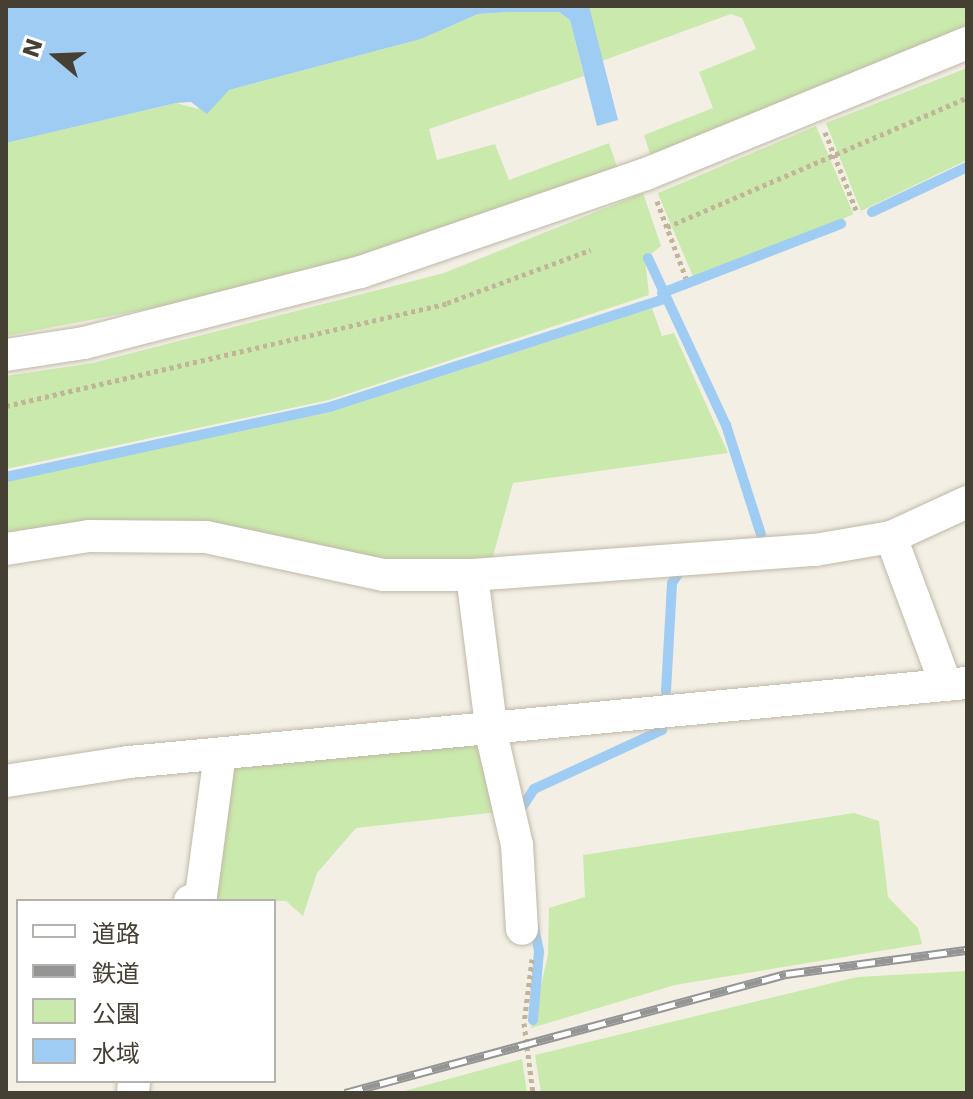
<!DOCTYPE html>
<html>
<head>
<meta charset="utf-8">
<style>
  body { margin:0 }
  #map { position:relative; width:973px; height:1099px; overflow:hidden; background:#f3efe5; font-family:"DejaVu Sans","Noto Sans JP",sans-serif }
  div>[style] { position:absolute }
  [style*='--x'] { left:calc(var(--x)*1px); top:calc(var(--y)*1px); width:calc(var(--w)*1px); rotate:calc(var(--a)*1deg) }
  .green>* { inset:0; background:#cae9ac; transform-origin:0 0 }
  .water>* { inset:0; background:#9eccf2 }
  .stream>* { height:10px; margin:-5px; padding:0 5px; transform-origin:5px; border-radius:5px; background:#9eccf2 }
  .path>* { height:5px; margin-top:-2.5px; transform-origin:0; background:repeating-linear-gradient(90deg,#c1b498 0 4px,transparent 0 8px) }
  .roads { filter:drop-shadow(0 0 2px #bfb8a7) drop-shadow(0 0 2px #bfb8a7) }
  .minor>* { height:32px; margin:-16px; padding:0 16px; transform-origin:16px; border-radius:16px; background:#fff }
  .rail>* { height:9px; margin-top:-4.5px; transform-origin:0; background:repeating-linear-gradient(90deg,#fff 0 18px,#959595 0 36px); box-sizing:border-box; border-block:2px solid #959595 }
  span { translate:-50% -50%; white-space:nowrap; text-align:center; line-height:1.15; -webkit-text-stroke:6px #fff; paint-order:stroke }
  .frame { position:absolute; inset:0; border:8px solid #453f34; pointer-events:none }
  .legend { position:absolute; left:16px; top:899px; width:260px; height:184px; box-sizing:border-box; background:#fff; border:2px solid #b5b2ae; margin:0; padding:10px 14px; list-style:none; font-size:24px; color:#453f34 }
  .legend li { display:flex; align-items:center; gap:16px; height:40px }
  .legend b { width:40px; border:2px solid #b5b2ae }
  .north { position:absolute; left:16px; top:16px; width:80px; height:80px; -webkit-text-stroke:6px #fff; paint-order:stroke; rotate:289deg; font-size:22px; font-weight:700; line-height:32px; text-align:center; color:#453f34 }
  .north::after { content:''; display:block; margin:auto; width:28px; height:36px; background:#453f34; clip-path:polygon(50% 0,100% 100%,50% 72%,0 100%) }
</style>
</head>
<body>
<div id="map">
  <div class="green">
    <i style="clip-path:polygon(589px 6px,967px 6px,967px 29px,651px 157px,644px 135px,713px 108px,699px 72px,756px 49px,742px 18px,731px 14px,599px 62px)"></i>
    <i style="clip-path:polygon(508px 12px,559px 12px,570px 20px,584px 76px,429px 129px,437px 160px,495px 144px,509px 180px,609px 143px,617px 167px,354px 259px,211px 297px,6px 336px,6px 143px,176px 103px,198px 109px,229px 90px,421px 39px,478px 14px)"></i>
    <i style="clip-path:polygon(967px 68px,967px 160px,861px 211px,826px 123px)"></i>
    <i style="left:816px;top:126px;width:96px;height:172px;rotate:67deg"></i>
    <i style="clip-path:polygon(643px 193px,661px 246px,645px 259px,649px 295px,329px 400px,6px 469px,6px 376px,93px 363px,444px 273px)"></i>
    <i style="clip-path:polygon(652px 308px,662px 336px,674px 333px,728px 453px,513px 483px,492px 560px,409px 568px,208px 526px,6px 539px,6px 481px,331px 412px)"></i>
    <i style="clip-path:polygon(482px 743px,498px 812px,356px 828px,317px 873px,303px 916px,286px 901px,215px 901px,229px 766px)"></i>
    <i style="clip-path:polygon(854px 813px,879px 821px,888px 897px,918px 928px,922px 944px,675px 985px,531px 1028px,548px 955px,549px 908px,585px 897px,583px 855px)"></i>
    <i style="clip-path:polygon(967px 971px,967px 1093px,541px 1093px,535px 1055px,857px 977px)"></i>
    <i style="clip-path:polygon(522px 1059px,527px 1093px,397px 1093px)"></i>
  </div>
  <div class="water">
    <i style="clip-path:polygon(6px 6px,589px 6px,618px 120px,597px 126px,570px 20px,559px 12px,508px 12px,478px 14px,421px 39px,229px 90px,207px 114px,191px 102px,176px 103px,6px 143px)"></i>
  </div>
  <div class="stream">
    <i style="--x:872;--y:212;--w:105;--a:-25.3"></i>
    <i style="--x:648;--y:258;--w:184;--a:65"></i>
    <i style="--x:726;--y:425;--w:115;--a:72.3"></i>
    <i style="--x:662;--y:293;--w:192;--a:-21.1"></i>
    <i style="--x:6;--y:477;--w:331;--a:-12.2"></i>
    <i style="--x:330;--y:407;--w:352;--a:-17.9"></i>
    <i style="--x:666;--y:691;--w:108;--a:-86.8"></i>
    <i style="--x:672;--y:583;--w:22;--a:-56"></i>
    <i style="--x:521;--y:809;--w:24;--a:-57"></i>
    <i style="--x:534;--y:789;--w:141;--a:-24.7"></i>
    <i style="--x:533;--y:1020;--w:69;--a:-85"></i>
    <i style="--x:539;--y:951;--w:29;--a:-102"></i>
  </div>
  <div class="path">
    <i style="--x:825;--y:132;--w:84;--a:68.3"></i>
    <i style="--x:657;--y:201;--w:82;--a:69.4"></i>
    <i style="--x:667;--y:227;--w:327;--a:-23.3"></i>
    <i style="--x:6;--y:406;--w:453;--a:-13.1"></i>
    <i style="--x:447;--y:303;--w:153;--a:-20.3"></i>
    <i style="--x:532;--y:959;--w:64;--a:97.1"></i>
    <i style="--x:524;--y:1023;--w:71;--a:82.7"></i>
  </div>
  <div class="roads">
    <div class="minor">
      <i style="--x:6;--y:355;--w:79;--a:-8.7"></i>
      <i style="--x:84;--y:343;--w:286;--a:-14.4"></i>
      <i style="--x:361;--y:272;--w:301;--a:-19"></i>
      <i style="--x:646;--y:174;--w:347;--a:-22.2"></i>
      <i style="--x:891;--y:537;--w:158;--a:69.6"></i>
      <i style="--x:6;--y:549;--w:84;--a:-8.9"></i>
      <i style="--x:89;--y:536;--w:117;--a:0.5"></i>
      <i style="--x:206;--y:537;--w:182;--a:12.1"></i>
      <i style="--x:384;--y:575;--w:88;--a:0"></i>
      <i style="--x:472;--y:575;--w:344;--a:-4.2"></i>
      <i style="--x:815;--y:550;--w:77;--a:-9.7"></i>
      <i style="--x:891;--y:537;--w:84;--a:-24.7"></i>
      <i style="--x:472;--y:575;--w:167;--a:82.8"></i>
      <i style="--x:493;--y:741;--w:107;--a:77"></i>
      <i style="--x:517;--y:845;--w:84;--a:86.6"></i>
      <i style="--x:6;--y:781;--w:124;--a:-8.8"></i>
      <i style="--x:129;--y:762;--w:842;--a:-5.39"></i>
      <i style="--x:190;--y:901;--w:12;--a:-24"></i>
      <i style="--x:201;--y:896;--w:143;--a:-82.4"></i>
      <i style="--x:133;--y:1093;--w:12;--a:-85"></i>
    </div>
  </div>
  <div class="rail">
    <i style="--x:345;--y:1093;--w:457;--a:-15.1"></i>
    <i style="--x:786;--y:974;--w:183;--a:-7.6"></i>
  </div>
  <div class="frame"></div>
  <ul class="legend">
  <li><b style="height:10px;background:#fff"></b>道路</li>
  <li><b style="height:10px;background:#959595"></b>鉄道</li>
  <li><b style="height:22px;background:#cae9ac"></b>公園</li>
  <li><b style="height:22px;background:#9eccf2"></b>水域</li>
  </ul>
  <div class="north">N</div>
</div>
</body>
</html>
